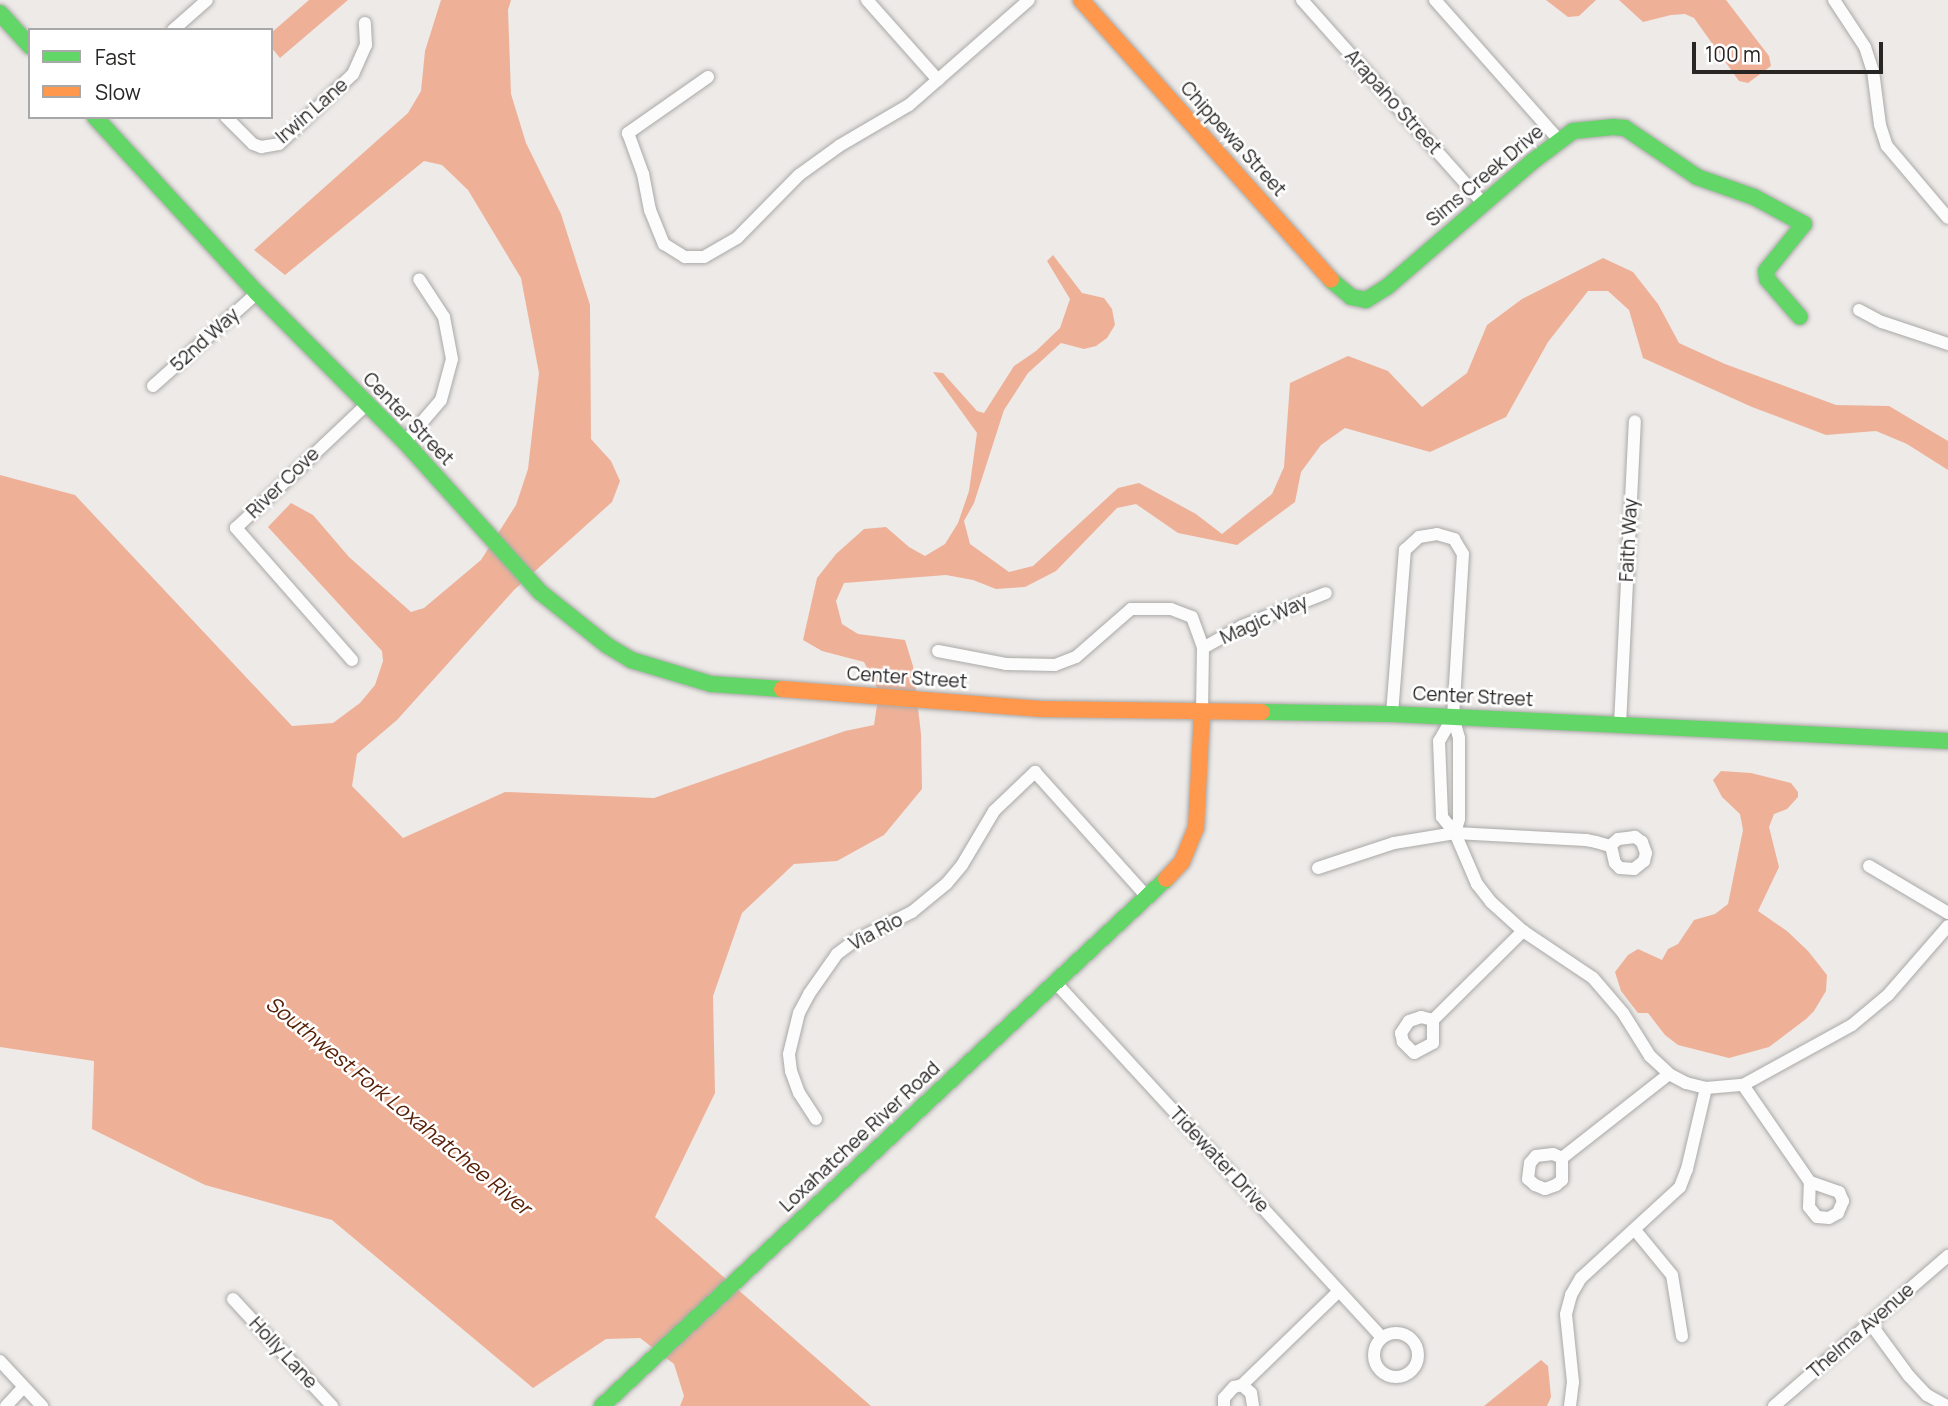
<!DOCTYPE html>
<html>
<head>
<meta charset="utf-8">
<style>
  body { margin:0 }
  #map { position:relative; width:1948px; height:1406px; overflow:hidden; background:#edeae8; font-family:Manrope,sans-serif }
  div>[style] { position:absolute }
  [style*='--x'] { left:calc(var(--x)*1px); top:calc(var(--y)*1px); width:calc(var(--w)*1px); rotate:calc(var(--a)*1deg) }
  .water>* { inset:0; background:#eeb198 }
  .roads { filter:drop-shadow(0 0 2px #aaa9a7) drop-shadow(0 0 2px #aaa9a7) }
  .street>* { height:12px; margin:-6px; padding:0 6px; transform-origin:6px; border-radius:6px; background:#fcfcfc }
  .street>.ring { margin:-6px; padding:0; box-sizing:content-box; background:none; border:12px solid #fcfcfc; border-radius:50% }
  .fast>* { height:16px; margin:-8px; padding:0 8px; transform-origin:8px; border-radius:8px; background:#63d668 }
  .slow>* { height:16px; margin:-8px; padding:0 8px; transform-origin:8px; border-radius:8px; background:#ff974d }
  span { translate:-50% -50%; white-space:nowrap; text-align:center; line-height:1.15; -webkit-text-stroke:5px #fff; paint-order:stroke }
  .street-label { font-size:19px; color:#282625 }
  .water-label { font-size:21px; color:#572107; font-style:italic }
  .legend { position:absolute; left:28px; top:28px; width:245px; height:91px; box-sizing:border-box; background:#fff; border:2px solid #a9a8a8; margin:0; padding:9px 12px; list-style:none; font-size:21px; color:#282625 }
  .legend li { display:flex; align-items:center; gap:14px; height:35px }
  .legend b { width:35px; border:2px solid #a9a8a8 }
  .scale { position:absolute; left:1692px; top:42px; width:191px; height:32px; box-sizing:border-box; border:4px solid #282625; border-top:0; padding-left:9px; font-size:21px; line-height:24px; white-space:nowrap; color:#282625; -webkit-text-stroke:5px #fff; paint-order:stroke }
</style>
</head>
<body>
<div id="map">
  <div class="water">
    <i style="clip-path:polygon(309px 0,348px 0,280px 58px,271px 47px,271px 33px)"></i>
    <i style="clip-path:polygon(441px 0,511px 0,508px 10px,511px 94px,526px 143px,561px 214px,590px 305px,591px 439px,611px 461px,620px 481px,612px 502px,514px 590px,397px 720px,357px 754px,352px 786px,403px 838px,505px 792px,654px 798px,845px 731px,874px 725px,879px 692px,864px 662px,822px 651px,803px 640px,817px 578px,836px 554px,864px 529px,886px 527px,909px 547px,925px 556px,945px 544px,958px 523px,969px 491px,977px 433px,933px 372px,943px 373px,977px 411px,984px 413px,1014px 366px,1036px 351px,1060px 328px,1070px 299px,1047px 261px,1053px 255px,1082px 293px,1104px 298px,1112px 309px,1115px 325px,1107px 338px,1096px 346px,1084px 349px,1061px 343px,1028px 373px,1004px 410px,974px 503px,964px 521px,970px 544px,1009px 572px,1033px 566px,1118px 488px,1139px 483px,1196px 514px,1222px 534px,1272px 494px,1284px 467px,1290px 383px,1348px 356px,1388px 371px,1422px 407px,1467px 373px,1487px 325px,1522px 299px,1603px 258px,1633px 272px,1658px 304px,1679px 343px,1725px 364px,1836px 405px,1889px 406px,1948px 441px,1948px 470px,1907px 444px,1876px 431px,1826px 435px,1752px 407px,1643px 358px,1629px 310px,1608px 291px,1588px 291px,1548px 342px,1506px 417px,1430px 452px,1345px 428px,1321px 445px,1301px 472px,1295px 502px,1237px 545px,1178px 533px,1136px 504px,1117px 508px,1056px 571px,1025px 587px,996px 589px,973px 580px,946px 575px,844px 583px,836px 601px,842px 624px,858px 634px,905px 640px,913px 666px,921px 734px,922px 789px,884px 835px,837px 861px,794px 864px,742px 913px,713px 996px,715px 1093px,655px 1217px,871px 1406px,680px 1406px,684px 1396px,674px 1364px,640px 1338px,606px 1339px,533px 1388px,332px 1220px,205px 1185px,92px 1129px,94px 1061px,0 1047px,0 475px,75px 495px,292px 726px,333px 723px,360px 703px,375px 685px,383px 661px,382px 651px,268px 527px,291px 503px,313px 515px,349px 557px,411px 612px,424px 608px,481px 560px,516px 505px,528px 469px,539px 373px,521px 278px,468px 190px,442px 165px,424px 161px,285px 275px,254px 250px,408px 113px,421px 91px,425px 51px)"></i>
    <i style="clip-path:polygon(1546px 0,1596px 0,1579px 16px,1568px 17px)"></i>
    <i style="clip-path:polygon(1619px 0,1726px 0,1769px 56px,1771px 66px,1748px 83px,1739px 81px,1694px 18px,1685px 14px,1671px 15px,1643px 22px)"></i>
    <i style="clip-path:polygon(1721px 771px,1751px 773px,1791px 783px,1798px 792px,1798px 797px,1787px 809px,1774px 814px,1769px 827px,1779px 867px,1758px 911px,1787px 931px,1808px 951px,1827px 975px,1826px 991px,1814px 1011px,1806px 1019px,1769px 1047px,1729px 1058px,1678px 1045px,1665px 1035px,1648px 1013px,1638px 1013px,1621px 991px,1615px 972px,1628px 955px,1638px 949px,1662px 960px,1668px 949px,1678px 944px,1694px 920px,1715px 914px,1728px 904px,1743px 830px,1740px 814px,1722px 797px,1713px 780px)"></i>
    <i style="clip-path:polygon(1541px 1360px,1548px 1366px,1551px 1397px,1547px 1406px,1484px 1406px)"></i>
  </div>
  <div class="roads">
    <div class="street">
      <i style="--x:867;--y:0;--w:107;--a:48.4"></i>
      <i style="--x:1302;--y:0;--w:273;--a:48.3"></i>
      <i style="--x:1435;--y:0;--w:187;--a:48.5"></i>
      <i style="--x:1834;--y:0;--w:56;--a:56.6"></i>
      <i style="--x:1865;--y:47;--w:25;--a:72"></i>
      <i style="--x:1873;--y:71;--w:54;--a:82.6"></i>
      <i style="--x:1880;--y:125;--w:22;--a:72"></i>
      <i style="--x:1887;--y:146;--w:94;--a:49.7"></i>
      <i style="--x:173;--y:30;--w:45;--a:-41.4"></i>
      <i style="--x:708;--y:77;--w:98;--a:145"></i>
      <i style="--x:628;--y:133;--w:44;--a:69.9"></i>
      <i style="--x:643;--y:174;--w:37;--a:79"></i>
      <i style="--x:650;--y:210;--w:37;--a:68"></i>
      <i style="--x:664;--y:244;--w:25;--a:32"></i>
      <i style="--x:685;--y:257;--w:19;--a:0"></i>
      <i style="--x:704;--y:257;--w:39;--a:-30"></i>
      <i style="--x:738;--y:237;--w:87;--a:-45.5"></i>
      <i style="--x:799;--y:175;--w:49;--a:-35.9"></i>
      <i style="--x:839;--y:146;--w:81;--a:-30.4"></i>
      <i style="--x:909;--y:105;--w:159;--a:-41.2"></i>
      <i style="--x:226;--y:117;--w:38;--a:45"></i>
      <i style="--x:253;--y:144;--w:9;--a:21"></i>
      <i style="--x:261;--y:147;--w:18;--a:-9"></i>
      <i style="--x:279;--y:144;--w:102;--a:-43.4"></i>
      <i style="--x:353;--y:74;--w:32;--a:-66"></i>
      <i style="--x:366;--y:45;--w:22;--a:-93"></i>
      <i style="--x:1859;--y:310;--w:26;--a:28"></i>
      <i style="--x:1882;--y:322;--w:70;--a:18.4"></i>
      <i style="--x:153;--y:386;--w:140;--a:-41.8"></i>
      <i style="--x:405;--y:442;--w:55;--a:-49.4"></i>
      <i style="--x:441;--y:400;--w:42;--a:-75"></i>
      <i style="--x:452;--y:359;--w:43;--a:-100.8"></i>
      <i style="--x:444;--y:317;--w:45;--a:-123.3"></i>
      <i style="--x:1203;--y:648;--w:45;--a:-29.4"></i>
      <i style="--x:1242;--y:626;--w:90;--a:-21.4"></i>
      <i style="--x:938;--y:651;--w:69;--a:10.8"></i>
      <i style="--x:1006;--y:664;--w:49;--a:1.2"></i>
      <i style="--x:1055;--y:665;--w:22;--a:-21"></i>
      <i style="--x:1076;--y:657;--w:73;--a:-41.1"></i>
      <i style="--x:1131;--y:609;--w:40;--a:0"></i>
      <i style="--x:1171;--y:609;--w:22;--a:21"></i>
      <i style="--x:1192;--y:617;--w:33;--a:70"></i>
      <i style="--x:1203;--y:648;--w:65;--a:90.9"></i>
      <i style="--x:352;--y:660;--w:176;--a:-131.3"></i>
      <i style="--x:236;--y:528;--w:179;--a:-43.4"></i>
      <i style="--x:1392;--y:714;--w:165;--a:-85.5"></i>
      <i style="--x:1405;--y:550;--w:19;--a:-43"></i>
      <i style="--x:1419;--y:537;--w:18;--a:-9"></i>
      <i style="--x:1437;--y:534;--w:18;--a:16"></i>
      <i style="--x:1454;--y:539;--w:17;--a:59"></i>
      <i style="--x:1463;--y:554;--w:163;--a:93.5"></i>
      <i style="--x:1453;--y:717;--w:22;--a:74"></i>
      <i style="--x:1459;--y:738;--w:81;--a:90"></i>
      <i style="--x:1459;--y:819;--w:15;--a:106"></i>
      <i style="--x:1453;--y:717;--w:28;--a:120"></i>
      <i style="--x:1439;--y:741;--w:76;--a:87.7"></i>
      <i style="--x:1442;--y:817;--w:21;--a:51"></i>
      <i style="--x:1455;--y:833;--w:56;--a:66.7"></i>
      <i style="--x:1477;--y:884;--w:23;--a:52"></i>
      <i style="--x:1491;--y:902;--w:43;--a:42.2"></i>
      <i style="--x:1523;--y:931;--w:84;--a:33.9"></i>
      <i style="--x:1593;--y:978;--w:46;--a:49.4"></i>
      <i style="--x:1623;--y:1013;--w:51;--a:57.9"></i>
      <i style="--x:1650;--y:1056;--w:26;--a:43"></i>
      <i style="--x:1669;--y:1074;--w:19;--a:28"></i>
      <i style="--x:1686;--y:1083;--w:21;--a:14"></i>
      <i style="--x:1706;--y:1088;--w:37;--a:-5"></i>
      <i style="--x:1743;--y:1085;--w:124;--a:-28.8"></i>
      <i style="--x:1852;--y:1025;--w:47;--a:-39.8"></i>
      <i style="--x:1888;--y:995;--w:91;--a:-49"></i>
      <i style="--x:1620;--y:725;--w:304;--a:-87.2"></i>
      <i style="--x:1869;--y:866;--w:92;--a:30.7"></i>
      <i style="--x:1318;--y:868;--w:80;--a:-18.2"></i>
      <i style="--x:1394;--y:843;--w:62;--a:-9.3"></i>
      <i style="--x:1455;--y:833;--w:131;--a:3.1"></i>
      <i style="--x:1586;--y:840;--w:10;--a:11"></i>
      <i style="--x:1596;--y:842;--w:15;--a:16"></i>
      <i style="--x:1610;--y:846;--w:1;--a:0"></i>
      <i style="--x:1611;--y:846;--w:17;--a:77"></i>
      <i style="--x:1615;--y:863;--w:7;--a:45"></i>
      <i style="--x:1620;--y:868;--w:14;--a:4"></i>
      <i style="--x:1634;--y:869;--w:13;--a:-39"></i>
      <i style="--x:1644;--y:861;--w:8;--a:-76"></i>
      <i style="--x:1646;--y:853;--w:12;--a:-110"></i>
      <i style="--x:1642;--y:842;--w:9;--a:-144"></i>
      <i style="--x:1635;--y:837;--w:17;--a:173"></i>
      <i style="--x:1618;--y:839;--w:11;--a:139"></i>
      <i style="--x:1056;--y:983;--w:481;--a:47.4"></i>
      <i style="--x:1433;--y:1020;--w:23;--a:90"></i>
      <i style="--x:1433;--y:1043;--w:21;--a:152"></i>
      <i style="--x:1414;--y:1053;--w:16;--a:-135"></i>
      <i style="--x:1403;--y:1042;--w:9;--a:-103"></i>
      <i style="--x:1401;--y:1033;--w:14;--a:-56"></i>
      <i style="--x:1409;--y:1021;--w:13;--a:-18"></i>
      <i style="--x:1421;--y:1017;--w:12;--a:14"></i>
      <i style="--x:1433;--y:1020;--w:127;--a:-44.7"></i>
      <i style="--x:1743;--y:1085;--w:118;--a:55.4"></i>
      <i style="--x:1810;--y:1182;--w:31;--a:19"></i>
      <i style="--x:1839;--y:1192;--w:10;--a:66"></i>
      <i style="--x:1843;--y:1201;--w:13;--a:113"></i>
      <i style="--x:1838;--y:1213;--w:10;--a:151"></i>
      <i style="--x:1829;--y:1218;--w:12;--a:-175"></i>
      <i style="--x:1817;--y:1217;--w:13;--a:-129"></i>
      <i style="--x:1809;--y:1207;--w:25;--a:-88"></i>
      <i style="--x:816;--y:1119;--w:31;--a:-123"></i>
      <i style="--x:799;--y:1093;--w:23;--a:-110"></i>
      <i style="--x:791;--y:1071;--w:17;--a:-97"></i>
      <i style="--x:789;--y:1054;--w:42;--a:-76.3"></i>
      <i style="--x:799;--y:1013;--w:21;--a:-62"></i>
      <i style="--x:809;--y:994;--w:49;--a:-55"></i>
      <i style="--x:837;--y:954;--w:21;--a:-37"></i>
      <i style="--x:854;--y:941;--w:65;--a:-26.6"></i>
      <i style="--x:912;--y:912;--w:45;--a:-39.6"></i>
      <i style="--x:947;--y:883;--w:23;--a:-50"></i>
      <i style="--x:962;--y:865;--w:63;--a:-59.3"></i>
      <i style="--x:994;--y:811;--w:57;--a:-43.6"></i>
      <i style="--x:1035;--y:772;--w:169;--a:48.1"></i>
      <i style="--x:1562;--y:1158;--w:22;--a:90"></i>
      <i style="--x:1562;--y:1180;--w:8;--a:140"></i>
      <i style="--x:1556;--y:1185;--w:12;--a:160"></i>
      <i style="--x:1545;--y:1189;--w:11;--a:-158"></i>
      <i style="--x:1535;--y:1185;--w:9;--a:-139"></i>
      <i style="--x:1528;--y:1179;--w:16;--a:-83"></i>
      <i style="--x:1530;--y:1163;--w:9;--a:-49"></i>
      <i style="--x:1536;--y:1156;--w:17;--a:-7"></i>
      <i style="--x:1553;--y:1154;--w:10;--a:24"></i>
      <i style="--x:1562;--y:1158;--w:136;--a:-38.1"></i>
      <i style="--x:1635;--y:1230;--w:58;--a:50.6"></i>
      <i style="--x:1672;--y:1275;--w:62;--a:80.7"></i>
      <i style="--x:233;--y:1299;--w:146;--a:47.2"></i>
      <i style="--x:1870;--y:1323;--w:66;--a:53.7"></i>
      <i style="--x:1909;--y:1376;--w:26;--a:47"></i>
      <i style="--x:1927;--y:1395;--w:23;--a:29"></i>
      <i class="ring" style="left:1374px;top:1333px;width:32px;height:32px"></i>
      <i style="--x:0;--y:1361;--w:62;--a:47"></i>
      <i style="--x:1242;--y:1385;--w:135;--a:-44.1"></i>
      <i style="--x:6;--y:1406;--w:26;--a:-47"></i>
      <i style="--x:1224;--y:1406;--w:8;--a:-90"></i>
      <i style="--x:1224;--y:1398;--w:15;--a:-48"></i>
      <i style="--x:1234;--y:1387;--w:8;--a:-14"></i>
      <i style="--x:1242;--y:1385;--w:12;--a:42"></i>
      <i style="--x:1251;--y:1393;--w:13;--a:81"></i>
      <i style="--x:1570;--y:1406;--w:24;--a:-83"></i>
      <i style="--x:1573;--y:1382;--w:68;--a:-95.9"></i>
      <i style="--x:1566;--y:1314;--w:20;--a:-75"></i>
      <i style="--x:1571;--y:1295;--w:20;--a:-60"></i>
      <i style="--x:1581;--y:1278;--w:134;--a:-42.6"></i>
      <i style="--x:1680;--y:1187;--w:19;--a:-69"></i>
      <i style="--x:1687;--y:1169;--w:83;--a:-76.8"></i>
      <i style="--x:1774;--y:1406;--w:230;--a:-40.8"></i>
    </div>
    <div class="fast">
      <i style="--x:0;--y:13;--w:45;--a:47.7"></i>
      <i style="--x:95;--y:117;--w:239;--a:47.4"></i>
      <i style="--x:257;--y:293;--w:210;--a:45.2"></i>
      <i style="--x:405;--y:442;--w:202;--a:48"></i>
      <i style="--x:540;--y:592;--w:87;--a:38.5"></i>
      <i style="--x:608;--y:646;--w:27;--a:31"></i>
      <i style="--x:631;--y:660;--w:84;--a:16.7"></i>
      <i style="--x:711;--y:684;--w:71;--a:4"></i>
      <i style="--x:1331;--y:280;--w:26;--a:40"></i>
      <i style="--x:1351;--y:297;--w:15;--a:11"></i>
      <i style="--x:1366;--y:300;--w:25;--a:-32"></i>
      <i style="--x:1387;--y:287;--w:193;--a:-40.8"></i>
      <i style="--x:1533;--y:161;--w:50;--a:-36.9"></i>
      <i style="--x:1573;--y:131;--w:40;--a:-5.7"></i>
      <i style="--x:1613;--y:127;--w:12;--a:5"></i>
      <i style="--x:1625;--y:128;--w:87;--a:34.2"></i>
      <i style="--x:1697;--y:177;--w:60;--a:19.3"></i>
      <i style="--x:1754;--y:197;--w:57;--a:28.4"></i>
      <i style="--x:1804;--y:224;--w:60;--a:129"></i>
      <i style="--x:1766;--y:271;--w:8;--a:83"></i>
      <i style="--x:1767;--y:279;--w:50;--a:49"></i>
      <i style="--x:1262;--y:712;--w:130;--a:0.9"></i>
      <i style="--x:1392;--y:714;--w:557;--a:2.78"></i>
      <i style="--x:602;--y:1406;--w:772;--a:-43.06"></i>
    </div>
    <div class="slow">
      <i style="--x:1081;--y:0;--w:375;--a:48.2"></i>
      <i style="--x:782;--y:689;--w:260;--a:4.4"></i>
      <i style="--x:1041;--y:709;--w:221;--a:0.8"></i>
      <i style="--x:1166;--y:879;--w:23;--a:-47"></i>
      <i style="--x:1182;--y:862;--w:37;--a:-68"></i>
      <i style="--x:1196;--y:828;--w:115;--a:-87"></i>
    </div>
  </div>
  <div class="street-label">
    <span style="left:1393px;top:102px;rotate:48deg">Arapaho Street</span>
    <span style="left:312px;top:111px;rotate:-41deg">Irwin Lane</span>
    <span style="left:1233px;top:139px;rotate:48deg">Chippewa Street</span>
    <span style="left:1485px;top:176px;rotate:-40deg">Sims Creek Drive</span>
    <span style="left:205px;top:340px;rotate:-42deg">52nd Way</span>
    <span style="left:408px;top:419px;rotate:46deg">Center Street</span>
    <span style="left:283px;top:483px;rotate:-44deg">River Cove</span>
    <span style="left:1629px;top:540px;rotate:-87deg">Faith Way</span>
    <span style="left:1264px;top:620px;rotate:-24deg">Magic Way</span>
    <span style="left:907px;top:678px;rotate:4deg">Center Street</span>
    <span style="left:1473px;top:697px;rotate:3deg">Center Street</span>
    <span style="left:876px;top:932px;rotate:-28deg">Via Rio</span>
    <span style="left:860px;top:1137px;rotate:-43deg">Loxahatchee River Road</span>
    <span style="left:1219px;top:1160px;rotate:47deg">Tidewater Drive</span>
    <span style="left:1861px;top:1331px;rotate:-41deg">Thelma Avenue</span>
    <span style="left:283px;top:1353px;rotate:47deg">Holly Lane</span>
  </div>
  <div class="water-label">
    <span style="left:399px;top:1105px;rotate:39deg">Southwest Fork Loxahatchee River</span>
  </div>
  <ul class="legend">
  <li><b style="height:9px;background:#63d668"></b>Fast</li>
  <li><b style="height:9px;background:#ff974d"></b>Slow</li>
  </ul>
  <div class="scale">100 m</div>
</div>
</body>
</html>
